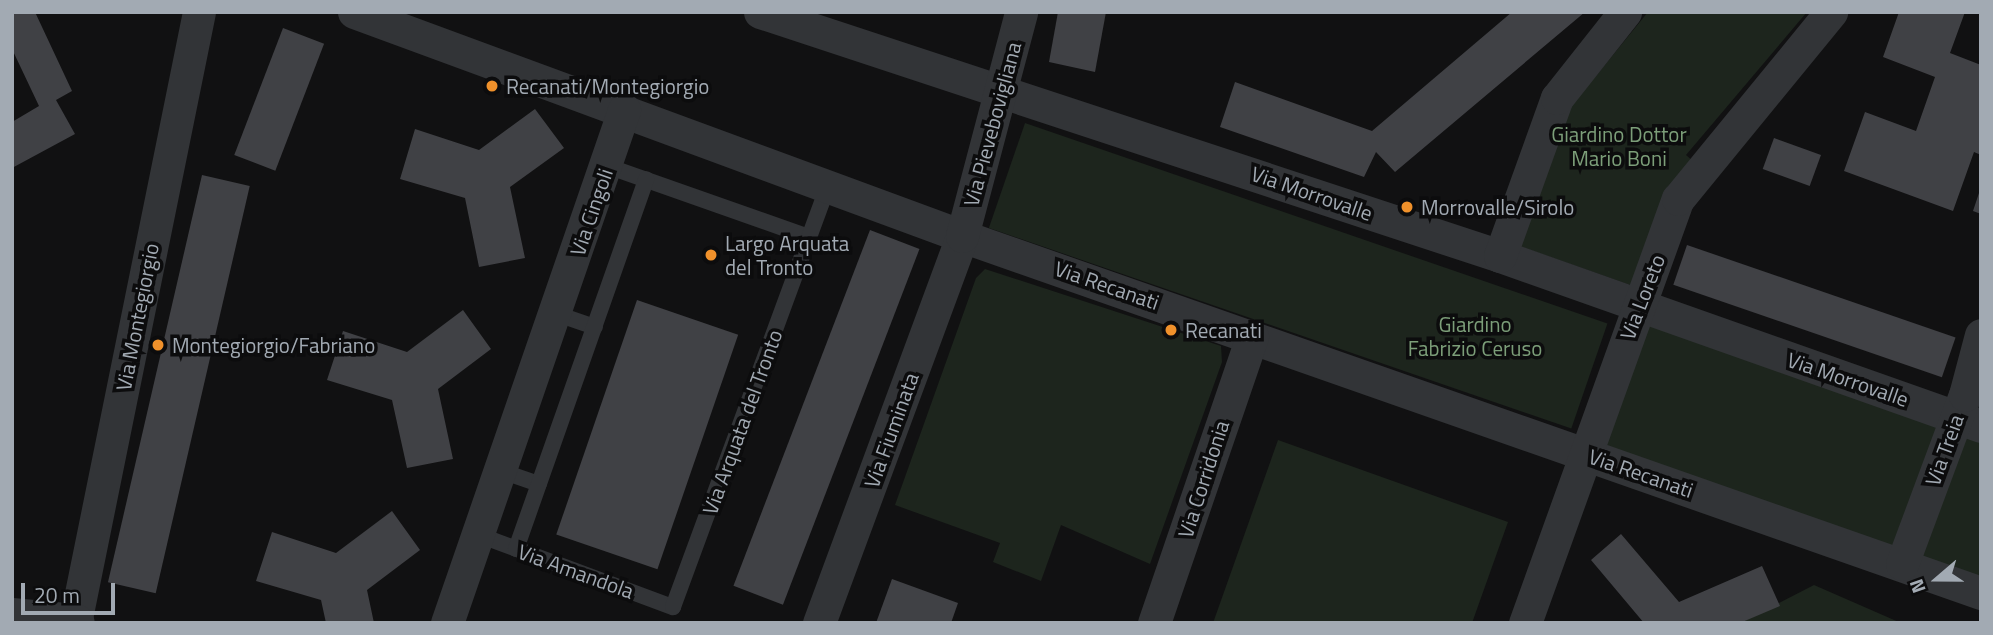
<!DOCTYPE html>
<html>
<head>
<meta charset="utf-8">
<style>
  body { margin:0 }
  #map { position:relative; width:1993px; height:635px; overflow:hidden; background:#111112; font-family:"Titillium Web",sans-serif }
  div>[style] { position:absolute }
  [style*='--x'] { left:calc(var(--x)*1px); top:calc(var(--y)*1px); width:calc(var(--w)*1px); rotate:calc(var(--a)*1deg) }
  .green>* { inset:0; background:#1d251d; transform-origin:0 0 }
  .building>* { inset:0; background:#404145; transform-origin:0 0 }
  .service>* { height:16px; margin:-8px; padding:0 8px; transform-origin:8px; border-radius:8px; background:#323437 }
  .minor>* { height:33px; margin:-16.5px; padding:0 16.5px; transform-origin:16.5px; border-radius:16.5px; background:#323437 }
  .tertiary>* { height:38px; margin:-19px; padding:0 19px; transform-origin:19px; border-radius:19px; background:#323437 }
  .dots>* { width:19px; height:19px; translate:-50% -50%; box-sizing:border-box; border:4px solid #0c0c0d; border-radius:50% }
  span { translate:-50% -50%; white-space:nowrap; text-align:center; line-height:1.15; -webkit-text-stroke:7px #0c0c0d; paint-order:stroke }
  .poi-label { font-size:21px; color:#a2aab3 }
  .left { translate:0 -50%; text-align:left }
  .street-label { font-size:21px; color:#a2aab3 }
  .park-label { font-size:21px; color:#7c9e79 }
  .frame { position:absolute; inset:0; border:14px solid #a2aab3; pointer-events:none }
  .north { position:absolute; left:1902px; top:544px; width:70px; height:70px; -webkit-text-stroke:5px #0c0c0d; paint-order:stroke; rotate:250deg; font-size:19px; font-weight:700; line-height:28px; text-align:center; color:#a2aab3 }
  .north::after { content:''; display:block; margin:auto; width:24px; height:32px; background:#a2aab3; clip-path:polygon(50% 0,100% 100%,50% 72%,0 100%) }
  .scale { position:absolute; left:21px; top:583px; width:94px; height:32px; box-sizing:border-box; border:4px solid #a2aab3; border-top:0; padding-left:9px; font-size:21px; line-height:24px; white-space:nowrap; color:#a2aab3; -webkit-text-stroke:5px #0c0c0d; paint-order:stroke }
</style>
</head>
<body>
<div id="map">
  <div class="green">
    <i style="clip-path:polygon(1648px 12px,1807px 12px,1686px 155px,1694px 162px,1636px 287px,1519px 246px,1563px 103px,1588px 72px,1595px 77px)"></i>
    <i style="left:1025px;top:123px;width:616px;height:111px;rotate:19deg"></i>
    <i style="clip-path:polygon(985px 269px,1221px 346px,1222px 362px,1150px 564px,1061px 525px,1041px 581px,993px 562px,1000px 543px,895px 505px,976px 278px)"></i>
    <i style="clip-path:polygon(1638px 306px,1981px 435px,1981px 590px,1598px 458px)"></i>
    <i style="clip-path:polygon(1278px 440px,1508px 522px,1472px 623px,1213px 623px)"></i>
    <i style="clip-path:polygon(1814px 585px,1901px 623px,1740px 623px)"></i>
  </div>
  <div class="building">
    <i style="clip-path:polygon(12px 12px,35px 12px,72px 91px,56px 100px,75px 134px,12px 168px,12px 122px,39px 106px,12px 49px)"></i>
    <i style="clip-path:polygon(1058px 12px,1106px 12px,1095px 72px,1049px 62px)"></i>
    <i style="clip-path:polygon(1512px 12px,1585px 12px,1395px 172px,1376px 152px,1364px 177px,1220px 127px,1235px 82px,1372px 131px)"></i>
    <i style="clip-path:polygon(1899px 12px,1965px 12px,1950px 53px,1981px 65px,1981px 155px,1974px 152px,1953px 211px,1844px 171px,1865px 112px,1916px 131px,1935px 77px,1883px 57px)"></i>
    <i style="left:283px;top:28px;width:44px;height:136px;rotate:21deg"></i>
    <i style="clip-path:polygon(535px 109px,564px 148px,510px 187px,525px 258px,479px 267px,465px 198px,400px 179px,415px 129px,479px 150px)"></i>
    <i style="left:1774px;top:138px;width:50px;height:33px;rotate:20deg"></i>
    <i style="left:202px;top:175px;width:49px;height:418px;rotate:13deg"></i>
    <i style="clip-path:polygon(1980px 190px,1981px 190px,1981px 214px,1973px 211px)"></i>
    <i style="left:870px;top:230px;width:53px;height:381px;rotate:21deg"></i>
    <i style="left:1687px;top:245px;width:284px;height:42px;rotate:19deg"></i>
    <i style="left:637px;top:300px;width:107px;height:248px;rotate:19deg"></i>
    <i style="clip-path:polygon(463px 310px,491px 349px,438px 389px,453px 459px,407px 468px,392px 400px,327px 380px,343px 331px,407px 352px)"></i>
    <i style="clip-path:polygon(392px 511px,420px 550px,367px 590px,374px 623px,326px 623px,321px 600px,256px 581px,272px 532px,336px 553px)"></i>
    <i style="clip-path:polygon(1621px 534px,1679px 602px,1762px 566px,1780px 606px,1740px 623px,1644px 623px,1591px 560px)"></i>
    <i style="clip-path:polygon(892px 579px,958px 603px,951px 623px,876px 623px)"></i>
  </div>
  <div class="service">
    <i style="--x:607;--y:166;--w:214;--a:19.4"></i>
    <i style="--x:557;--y:314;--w:40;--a:18.9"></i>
    <i style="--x:501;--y:471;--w:40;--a:18.9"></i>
    <i style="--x:479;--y:535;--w:207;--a:20.4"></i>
    <i style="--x:673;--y:607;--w:450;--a:-69.8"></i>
    <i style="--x:516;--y:549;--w:392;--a:-70.6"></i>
  </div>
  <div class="minor">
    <i style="--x:354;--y:12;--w:648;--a:20.22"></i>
    <i style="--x:962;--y:236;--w:1080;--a:19.31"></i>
    <i style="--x:760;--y:12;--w:779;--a:18.25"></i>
    <i style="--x:1500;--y:256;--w:510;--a:19.46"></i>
    <i style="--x:1500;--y:256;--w:168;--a:-70.2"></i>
    <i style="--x:1557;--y:98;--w:110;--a:-51.7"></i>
    <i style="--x:1902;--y:564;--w:180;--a:-69.6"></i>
    <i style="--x:1965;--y:395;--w:62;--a:-75.1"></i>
    <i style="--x:75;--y:623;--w:623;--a:-78.53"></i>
    <i style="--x:447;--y:623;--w:543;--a:-70.96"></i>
    <i style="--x:819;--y:623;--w:413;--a:-69.7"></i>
    <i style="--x:962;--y:236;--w:232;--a:-75.2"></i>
    <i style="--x:1154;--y:623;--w:303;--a:-71.1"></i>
    <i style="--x:1525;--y:623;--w:451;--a:-70.2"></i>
    <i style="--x:1678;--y:199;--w:242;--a:-50.7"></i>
  </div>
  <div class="tertiary">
    <i style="--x:12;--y:617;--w:64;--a:5.4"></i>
  </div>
  <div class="dots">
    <i style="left:492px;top:86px;background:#f0912b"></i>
    <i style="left:1407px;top:207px;background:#f0912b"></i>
    <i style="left:711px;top:255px;background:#f0912b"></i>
    <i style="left:1171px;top:330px;background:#f0912b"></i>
    <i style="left:158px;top:345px;background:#f0912b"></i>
  </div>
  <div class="poi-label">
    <span class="left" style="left:506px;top:86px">Recanati/Montegiorgio</span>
    <span class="left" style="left:1421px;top:207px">Morrovalle/Sirolo</span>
    <span class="left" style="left:725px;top:255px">Largo Arquata<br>del Tronto</span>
    <span class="left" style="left:1185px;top:330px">Recanati</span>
    <span class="left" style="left:172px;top:345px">Montegiorgio/Fabriano</span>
  </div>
  <div class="street-label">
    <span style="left:992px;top:124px;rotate:-75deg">Via Pievebovigliana</span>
    <span style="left:1312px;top:193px;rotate:19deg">Via Morrovalle</span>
    <span style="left:591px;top:212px;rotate:-71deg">Via Cingoli</span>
    <span style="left:1107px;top:285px;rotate:19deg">Via Recanati</span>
    <span style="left:1642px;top:297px;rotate:-69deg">Via Loreto</span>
    <span style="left:137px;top:317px;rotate:-79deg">Via Montegiorgio</span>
    <span style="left:1848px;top:379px;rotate:19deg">Via Morrovalle</span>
    <span style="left:742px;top:422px;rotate:-70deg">Via Arquata del Tronto</span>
    <span style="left:891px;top:430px;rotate:-70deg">Via Fiuminata</span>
    <span style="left:1944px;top:450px;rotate:-70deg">Via Treia</span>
    <span style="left:1641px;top:473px;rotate:19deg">Via Recanati</span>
    <span style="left:1203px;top:479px;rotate:-72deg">Via Corridonia</span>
    <span style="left:576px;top:571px;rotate:20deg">Via Amandola</span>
  </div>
  <div class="park-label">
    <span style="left:1619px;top:146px">Giardino Dottor<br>Mario Boni</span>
    <span style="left:1475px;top:336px">Giardino<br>Fabrizio Ceruso</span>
  </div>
  <div class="frame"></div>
  <div class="north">N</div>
  <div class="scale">20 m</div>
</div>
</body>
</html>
